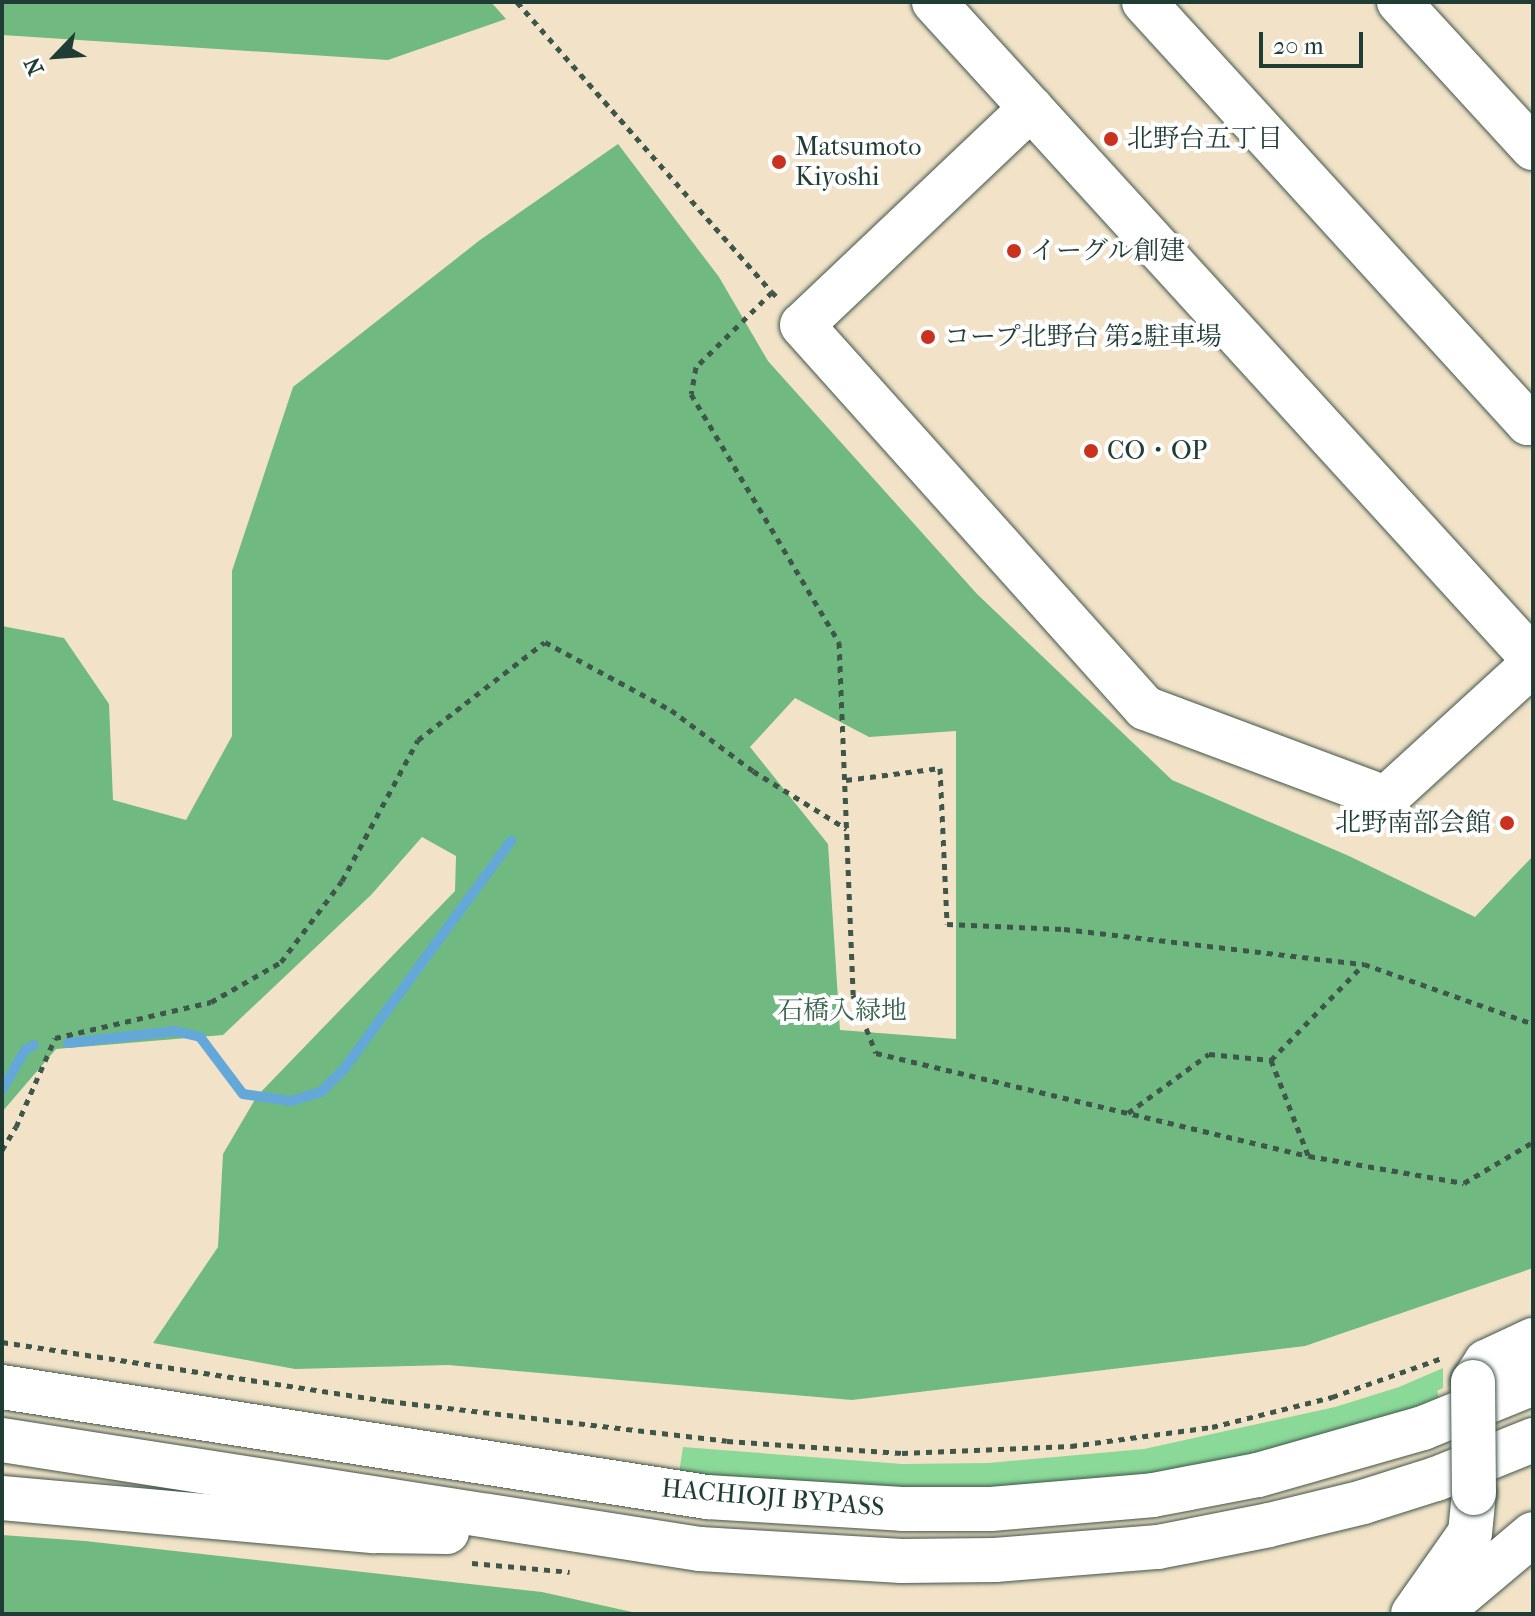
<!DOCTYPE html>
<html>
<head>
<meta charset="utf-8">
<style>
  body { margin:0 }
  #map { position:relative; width:1535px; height:1616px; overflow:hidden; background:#f2e3c8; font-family:"IM FELL French Canon","Noto Serif JP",serif }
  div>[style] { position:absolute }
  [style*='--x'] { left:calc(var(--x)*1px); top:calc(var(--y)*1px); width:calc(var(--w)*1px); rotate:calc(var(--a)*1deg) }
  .green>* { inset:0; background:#8bd998 }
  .forest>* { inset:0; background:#70b980 }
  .stream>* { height:10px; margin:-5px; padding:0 5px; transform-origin:5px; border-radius:5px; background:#64a8d9 }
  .path>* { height:5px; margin-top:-2.5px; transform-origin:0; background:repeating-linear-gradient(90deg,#3f564a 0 6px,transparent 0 12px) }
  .roads { filter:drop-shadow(0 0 2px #3f564a) drop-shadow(0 0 2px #3f564a) }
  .minor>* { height:44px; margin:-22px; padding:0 22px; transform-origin:22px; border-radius:22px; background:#fff }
  .highway>* { height:44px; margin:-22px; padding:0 22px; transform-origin:22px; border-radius:22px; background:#fff }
  .bridges { filter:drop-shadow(0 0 2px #3f564a) drop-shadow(0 0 2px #3f564a) }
  .minor-bridge>* { height:44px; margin:-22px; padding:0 22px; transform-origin:22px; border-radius:22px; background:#fff }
  .dots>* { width:22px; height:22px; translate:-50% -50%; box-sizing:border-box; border:4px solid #fff; border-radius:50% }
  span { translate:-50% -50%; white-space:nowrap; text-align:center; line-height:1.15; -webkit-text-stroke:8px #fff; paint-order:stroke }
  .poi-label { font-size:26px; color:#1f3d34 }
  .left { translate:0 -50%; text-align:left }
  .right { translate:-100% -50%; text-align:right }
  .park-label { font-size:26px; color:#3a644d }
  .street-label { font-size:26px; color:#1f3d34 }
  .frame { position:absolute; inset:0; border:4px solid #1f3d34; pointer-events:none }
  .north { position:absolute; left:16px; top:16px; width:80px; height:80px; -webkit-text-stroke:6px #fff; paint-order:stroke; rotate:245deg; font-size:22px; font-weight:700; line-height:32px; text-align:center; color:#1f3d34 }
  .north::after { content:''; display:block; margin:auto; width:28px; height:36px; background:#1f3d34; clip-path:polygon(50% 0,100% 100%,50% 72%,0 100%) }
  .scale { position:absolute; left:1259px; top:32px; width:104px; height:36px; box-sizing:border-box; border:4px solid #1f3d34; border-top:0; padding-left:10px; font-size:24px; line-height:28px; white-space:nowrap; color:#1f3d34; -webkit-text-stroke:6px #fff; paint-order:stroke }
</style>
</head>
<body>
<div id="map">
  <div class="green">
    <i style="clip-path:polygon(1443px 1368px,1443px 1388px,1437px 1391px,1439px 1397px,1406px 1411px,1252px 1455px,1148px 1474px,989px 1488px,903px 1489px,679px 1473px,683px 1447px,902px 1464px,988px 1463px,1144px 1449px,1335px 1407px,1399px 1387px)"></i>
  </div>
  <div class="forest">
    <i style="clip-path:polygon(2px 2px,491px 2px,506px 19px,388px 60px,2px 35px)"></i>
    <i style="clip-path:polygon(evenodd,618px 144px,719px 277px,768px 361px,977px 594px,1172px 780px,1349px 856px,1475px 917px,1533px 856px,1533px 1268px,1305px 1346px,852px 1400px,448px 1365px,295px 1369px,153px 1343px,218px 1247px,223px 1154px,257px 1096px,455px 891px,456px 856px,422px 837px,371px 895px,223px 1035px,56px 1049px,2px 1112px,2px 626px,64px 638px,109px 704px,113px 800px,186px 820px,232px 736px,232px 571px,293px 387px,480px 240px,618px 144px,795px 698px,869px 737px,956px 731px,956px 1039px,840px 1030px,828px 844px,750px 747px,795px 698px)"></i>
    <i style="clip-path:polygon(2px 1535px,85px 1541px,542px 1592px,641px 1614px,2px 1614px)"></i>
  </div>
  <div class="stream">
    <i style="--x:68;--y:1043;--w:108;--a:-6.4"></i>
    <i style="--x:175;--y:1031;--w:26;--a:13"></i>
    <i style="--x:200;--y:1037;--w:71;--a:53"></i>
    <i style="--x:243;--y:1094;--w:49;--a:8.3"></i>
    <i style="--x:291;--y:1101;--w:31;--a:-17"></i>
    <i style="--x:321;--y:1092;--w:33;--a:-45"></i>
    <i style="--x:344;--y:1069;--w:283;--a:-53.8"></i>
    <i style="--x:2;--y:1090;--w:46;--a:-60.1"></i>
    <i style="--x:25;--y:1050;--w:10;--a:-29"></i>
  </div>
  <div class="path">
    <i style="--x:517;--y:2;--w:386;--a:48.7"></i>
    <i style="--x:776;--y:296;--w:6;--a:-135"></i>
    <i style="--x:772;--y:292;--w:107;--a:135.4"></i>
    <i style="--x:696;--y:367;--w:27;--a:100"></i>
    <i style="--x:691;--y:394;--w:289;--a:59.2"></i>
    <i style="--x:839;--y:642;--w:353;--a:87.7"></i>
    <i style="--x:853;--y:995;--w:62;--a:68.4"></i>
    <i style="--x:876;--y:1053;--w:445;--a:13.4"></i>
    <i style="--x:1309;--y:1156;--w:157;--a:9.9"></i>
    <i style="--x:1464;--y:1183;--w:80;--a:-30.7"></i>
    <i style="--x:846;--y:780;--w:95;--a:-7.3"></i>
    <i style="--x:940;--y:768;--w:156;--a:87.4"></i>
    <i style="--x:947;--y:924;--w:117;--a:2.4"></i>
    <i style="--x:1064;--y:929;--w:302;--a:6.7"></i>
    <i style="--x:1364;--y:964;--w:179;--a:19.5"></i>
    <i style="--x:1271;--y:1060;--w:134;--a:-45.9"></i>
    <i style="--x:1128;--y:1113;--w:100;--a:-36.1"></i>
    <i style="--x:1209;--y:1054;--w:62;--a:5.5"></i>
    <i style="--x:1271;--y:1060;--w:102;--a:68.7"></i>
    <i style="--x:2;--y:1150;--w:27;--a:-59"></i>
    <i style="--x:16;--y:1127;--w:97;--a:-66.3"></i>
    <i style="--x:55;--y:1038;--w:160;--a:-13"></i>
    <i style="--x:211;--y:1002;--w:81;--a:-29.7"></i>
    <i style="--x:281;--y:962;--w:101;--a:-53"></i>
    <i style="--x:342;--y:881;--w:160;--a:-61.7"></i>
    <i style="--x:418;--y:740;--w:160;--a:-37.7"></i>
    <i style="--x:545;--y:642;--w:143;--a:28.4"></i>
    <i style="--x:671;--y:710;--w:102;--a:36.6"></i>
    <i style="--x:753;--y:771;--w:110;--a:31.7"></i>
    <i style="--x:2;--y:1342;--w:390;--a:8.7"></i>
    <i style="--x:388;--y:1401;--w:341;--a:6.7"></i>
    <i style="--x:727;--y:1441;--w:175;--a:3.9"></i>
    <i style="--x:902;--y:1453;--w:169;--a:-2.4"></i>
    <i style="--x:1071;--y:1446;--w:142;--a:-7.7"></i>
    <i style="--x:1212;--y:1427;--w:124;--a:-14"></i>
    <i style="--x:1332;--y:1397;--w:117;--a:-19.5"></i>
    <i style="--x:472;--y:1563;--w:98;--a:5.2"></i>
  </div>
  <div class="roads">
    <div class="minor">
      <i style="--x:934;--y:2;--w:889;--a:47.64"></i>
      <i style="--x:1144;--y:2;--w:570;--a:47.63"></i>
      <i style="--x:1528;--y:423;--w:6;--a:-39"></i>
      <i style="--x:1399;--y:2;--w:198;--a:47.5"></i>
      <i style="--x:1031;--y:108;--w:315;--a:136.5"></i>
      <i style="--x:802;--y:325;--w:514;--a:48.15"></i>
      <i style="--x:1145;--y:708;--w:257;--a:20.5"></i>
      <i style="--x:1386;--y:798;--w:199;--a:-42.4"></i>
      <i style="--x:1473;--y:1382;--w:24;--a:-57"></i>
      <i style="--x:1486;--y:1362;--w:52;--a:-25.1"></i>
      <i style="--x:1413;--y:1614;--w:99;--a:-54.9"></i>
      <i style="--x:1470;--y:1533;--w:40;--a:-84.3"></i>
      <i style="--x:1438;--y:1614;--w:124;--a:-40.1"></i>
    </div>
    <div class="highway">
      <i style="--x:2;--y:1387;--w:714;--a:8.87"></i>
      <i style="--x:707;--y:1497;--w:195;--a:3.5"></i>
      <i style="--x:902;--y:1509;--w:89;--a:0"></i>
      <i style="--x:991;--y:1509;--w:163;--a:-4.9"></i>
      <i style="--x:1153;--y:1495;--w:107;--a:-10.8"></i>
      <i style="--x:1258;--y:1475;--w:172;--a:-15.9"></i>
      <i style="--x:1423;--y:1428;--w:119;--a:-22.2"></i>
      <i style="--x:2;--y:1440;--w:706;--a:8.88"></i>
      <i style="--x:700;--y:1549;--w:202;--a:3.4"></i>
      <i style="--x:902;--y:1561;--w:93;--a:-0.6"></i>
      <i style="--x:995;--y:1560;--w:164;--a:-4.6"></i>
      <i style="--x:1158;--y:1547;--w:113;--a:-11.2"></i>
      <i style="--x:1269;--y:1525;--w:97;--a:-13.7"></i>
      <i style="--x:1363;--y:1502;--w:77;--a:-17.5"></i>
      <i style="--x:1436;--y:1479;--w:105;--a:-21.9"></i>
      <i style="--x:2;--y:1498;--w:374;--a:5.1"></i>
      <i style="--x:375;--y:1531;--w:72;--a:0.8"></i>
    </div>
  </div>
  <div class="bridges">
    <div class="minor-bridge">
      <i style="--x:1473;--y:1382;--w:111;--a:89.5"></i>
    </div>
  </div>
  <div class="dots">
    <i style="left:1111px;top:139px;background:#c8321e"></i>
    <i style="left:779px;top:162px;background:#c8321e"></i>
    <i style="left:1014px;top:251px;background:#c8321e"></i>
    <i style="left:928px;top:337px;background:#c8321e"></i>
    <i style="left:1091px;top:451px;background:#c8321e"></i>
    <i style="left:1507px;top:823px;background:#c8321e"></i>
  </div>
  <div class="poi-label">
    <span class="left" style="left:1127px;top:139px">北野台五丁目</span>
    <span class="left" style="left:795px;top:162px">Matsumoto<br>Kiyoshi</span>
    <span class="left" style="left:1030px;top:251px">イーグル創建</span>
    <span class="left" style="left:944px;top:337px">コープ北野台 第2駐車場</span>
    <span class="left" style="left:1107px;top:451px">CO・OP</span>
    <span class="right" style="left:1491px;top:823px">北野南部会館</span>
  </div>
  <div class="park-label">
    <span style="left:842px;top:1011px">石橋入緑地</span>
  </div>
  <div class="street-label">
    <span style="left:773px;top:1498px;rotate:5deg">HACHIOJI BYPASS</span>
  </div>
  <div class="frame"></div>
  <div class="north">N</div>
  <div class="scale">20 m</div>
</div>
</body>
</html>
